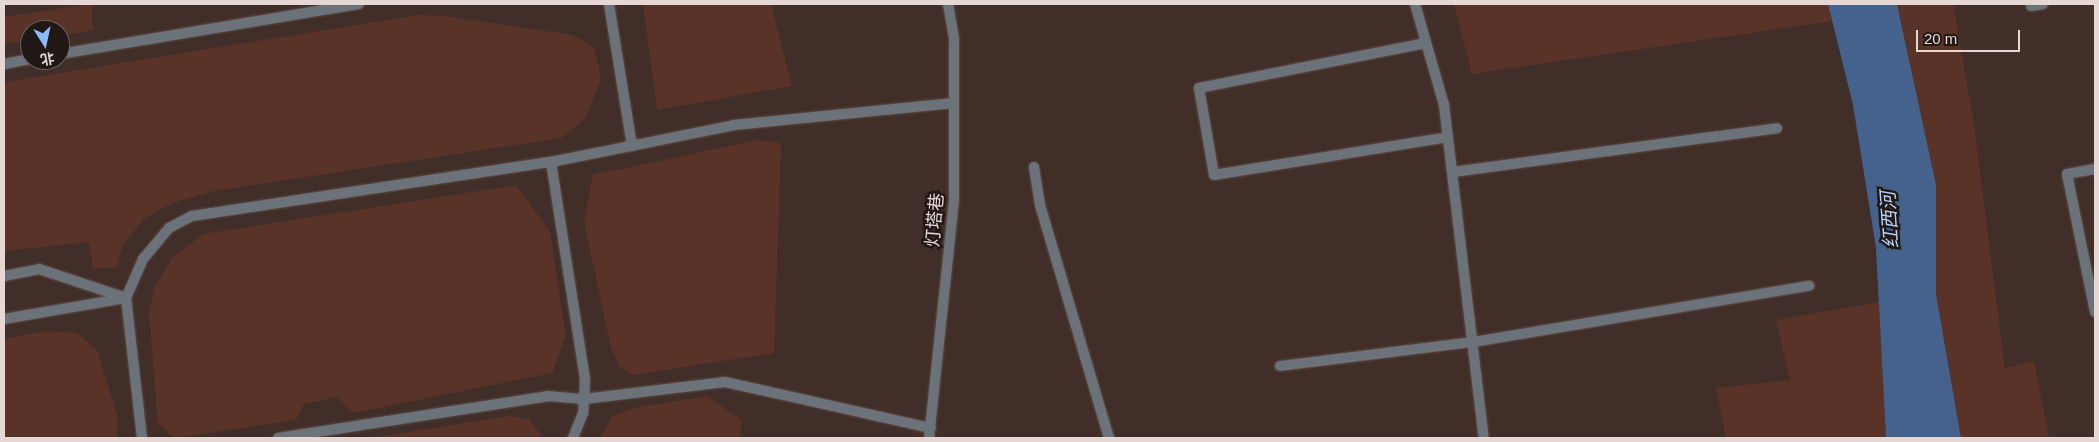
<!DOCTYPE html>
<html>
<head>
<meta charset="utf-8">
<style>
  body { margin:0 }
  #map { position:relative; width:2099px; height:442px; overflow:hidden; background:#412e28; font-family:Arial,"Noto Sans SC",sans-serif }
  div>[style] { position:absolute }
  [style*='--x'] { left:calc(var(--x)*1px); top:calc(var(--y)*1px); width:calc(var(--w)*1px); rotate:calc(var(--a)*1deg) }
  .green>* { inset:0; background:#5a3328 }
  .water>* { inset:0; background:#44628c }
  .roads { filter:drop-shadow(0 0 1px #5f4c47) drop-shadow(0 0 1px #5f4c47) }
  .service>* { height:10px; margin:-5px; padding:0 5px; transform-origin:5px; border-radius:5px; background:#6c727a }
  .minor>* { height:10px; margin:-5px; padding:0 5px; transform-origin:5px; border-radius:5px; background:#6c727a }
  .tertiary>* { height:10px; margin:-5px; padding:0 5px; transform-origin:5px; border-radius:5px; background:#6c727a }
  span { translate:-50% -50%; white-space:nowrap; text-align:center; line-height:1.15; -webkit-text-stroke:5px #211816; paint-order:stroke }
  .street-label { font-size:18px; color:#e5d7d4 }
  .water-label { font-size:19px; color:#b5d2fa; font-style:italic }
  .frame { position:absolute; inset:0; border:5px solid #e5d7d4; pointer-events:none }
  .north { position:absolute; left:20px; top:20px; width:50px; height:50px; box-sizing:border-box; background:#211816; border:1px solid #6f6462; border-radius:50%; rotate:170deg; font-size:14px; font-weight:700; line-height:20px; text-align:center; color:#e5d7d4 }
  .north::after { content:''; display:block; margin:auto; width:18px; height:22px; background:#8bbafc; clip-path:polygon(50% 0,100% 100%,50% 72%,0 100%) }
  .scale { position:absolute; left:1916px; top:30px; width:104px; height:22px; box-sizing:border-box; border:2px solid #e5d7d4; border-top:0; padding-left:6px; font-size:15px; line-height:18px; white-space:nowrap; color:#e5d7d4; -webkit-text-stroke:4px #211816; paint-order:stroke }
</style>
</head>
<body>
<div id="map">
  <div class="green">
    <i style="clip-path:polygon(91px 4px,93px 30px,60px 36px,60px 30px,30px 30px,30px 40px,4px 44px,4px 17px)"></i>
    <i style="clip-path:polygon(643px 4px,771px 4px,792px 86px,657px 110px)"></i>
    <i style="clip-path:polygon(1454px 4px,1828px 4px,1832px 21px,1472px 74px)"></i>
    <i style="clip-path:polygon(1897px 4px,1953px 4px,1973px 118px,2005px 368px,2034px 361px,2049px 438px,1961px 438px,1936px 294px,1936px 185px)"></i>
    <i style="clip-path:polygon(418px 15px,445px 16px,573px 35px,594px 47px,601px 78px,585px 119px,561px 138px,214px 191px,172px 203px,143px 219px,122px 248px,116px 267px,93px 269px,89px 242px,4px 251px,4px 82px)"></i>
    <i style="clip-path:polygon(757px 140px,781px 143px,774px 353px,633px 375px,620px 367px,611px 348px,584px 222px,593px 175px)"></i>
    <i style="clip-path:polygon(516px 185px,550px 232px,566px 336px,552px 373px,354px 413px,336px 397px,304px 404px,296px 420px,175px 438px,158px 424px,149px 311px,155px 287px,172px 258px,203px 234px)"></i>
    <i style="clip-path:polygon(1879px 302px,1886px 438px,1726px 438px,1716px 388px,1790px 380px,1776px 320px)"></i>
    <i style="clip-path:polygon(45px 331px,77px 333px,97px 350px,117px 415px,117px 438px,4px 438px,4px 339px)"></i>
    <i style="clip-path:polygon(707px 396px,742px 420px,739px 438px,600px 438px,612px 416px,638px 407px)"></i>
    <i style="clip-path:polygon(508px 416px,529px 419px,543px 438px,371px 438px)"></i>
  </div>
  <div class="water">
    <i style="clip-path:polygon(1828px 4px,1897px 4px,1936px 185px,1936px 294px,1961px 438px,1886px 438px,1876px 248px,1853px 105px)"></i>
  </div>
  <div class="roads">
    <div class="service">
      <i style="--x:609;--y:4;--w:144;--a:80.8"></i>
      <i style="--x:2031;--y:6;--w:12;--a:-9"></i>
      <i style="--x:1426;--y:43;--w:231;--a:168.8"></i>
      <i style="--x:1199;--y:88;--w:88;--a:80.2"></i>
      <i style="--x:1214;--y:175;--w:237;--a:-9.2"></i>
      <i style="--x:60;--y:54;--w:303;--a:-9.5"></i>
      <i style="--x:4;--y:64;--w:26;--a:-11"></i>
      <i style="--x:551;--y:162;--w:221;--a:81.1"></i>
      <i style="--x:585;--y:380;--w:33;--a:93"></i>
      <i style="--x:583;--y:413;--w:27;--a:112"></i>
      <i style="--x:1034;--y:167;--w:38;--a:81"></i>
      <i style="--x:1040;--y:205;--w:243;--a:73.5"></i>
      <i style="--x:2095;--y:169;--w:28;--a:170"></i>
      <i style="--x:2067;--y:174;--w:141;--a:78.5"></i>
      <i style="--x:1453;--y:172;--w:327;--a:-7.7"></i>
      <i style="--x:4;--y:276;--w:36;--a:-11"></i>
      <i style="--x:39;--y:269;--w:92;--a:18.4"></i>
      <i style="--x:4;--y:319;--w:123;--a:-9.8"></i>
      <i style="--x:1280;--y:366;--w:194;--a:-7.1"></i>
      <i style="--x:1473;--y:342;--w:341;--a:-9.5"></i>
      <i style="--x:142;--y:438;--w:141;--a:-96.5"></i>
      <i style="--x:126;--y:298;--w:43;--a:-66.4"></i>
      <i style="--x:143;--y:259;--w:40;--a:-50"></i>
      <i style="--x:169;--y:228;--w:26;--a:-28"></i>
      <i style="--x:192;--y:216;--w:363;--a:-8.6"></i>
      <i style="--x:551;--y:162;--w:187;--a:-11.4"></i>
      <i style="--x:734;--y:125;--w:221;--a:-5.7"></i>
      <i style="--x:278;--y:438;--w:273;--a:-8.8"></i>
      <i style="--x:548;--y:396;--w:36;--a:5"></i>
      <i style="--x:584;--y:399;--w:142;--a:-6.9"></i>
      <i style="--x:725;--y:382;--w:211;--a:12.6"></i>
    </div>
    <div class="minor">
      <i style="--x:1415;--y:4;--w:105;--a:74"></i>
      <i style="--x:1444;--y:105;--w:335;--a:83.2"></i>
    </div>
    <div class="tertiary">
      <i style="--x:929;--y:438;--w:237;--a:-84"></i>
      <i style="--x:954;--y:202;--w:164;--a:-90"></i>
      <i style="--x:954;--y:38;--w:35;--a:-100"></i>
    </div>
  </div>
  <div class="street-label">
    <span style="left:935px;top:220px;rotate:-85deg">灯塔巷</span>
  </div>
  <div class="water-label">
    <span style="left:1890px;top:220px;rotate:-94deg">红西河</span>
  </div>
  <div class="frame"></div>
  <div class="north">北</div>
  <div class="scale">20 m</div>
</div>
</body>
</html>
